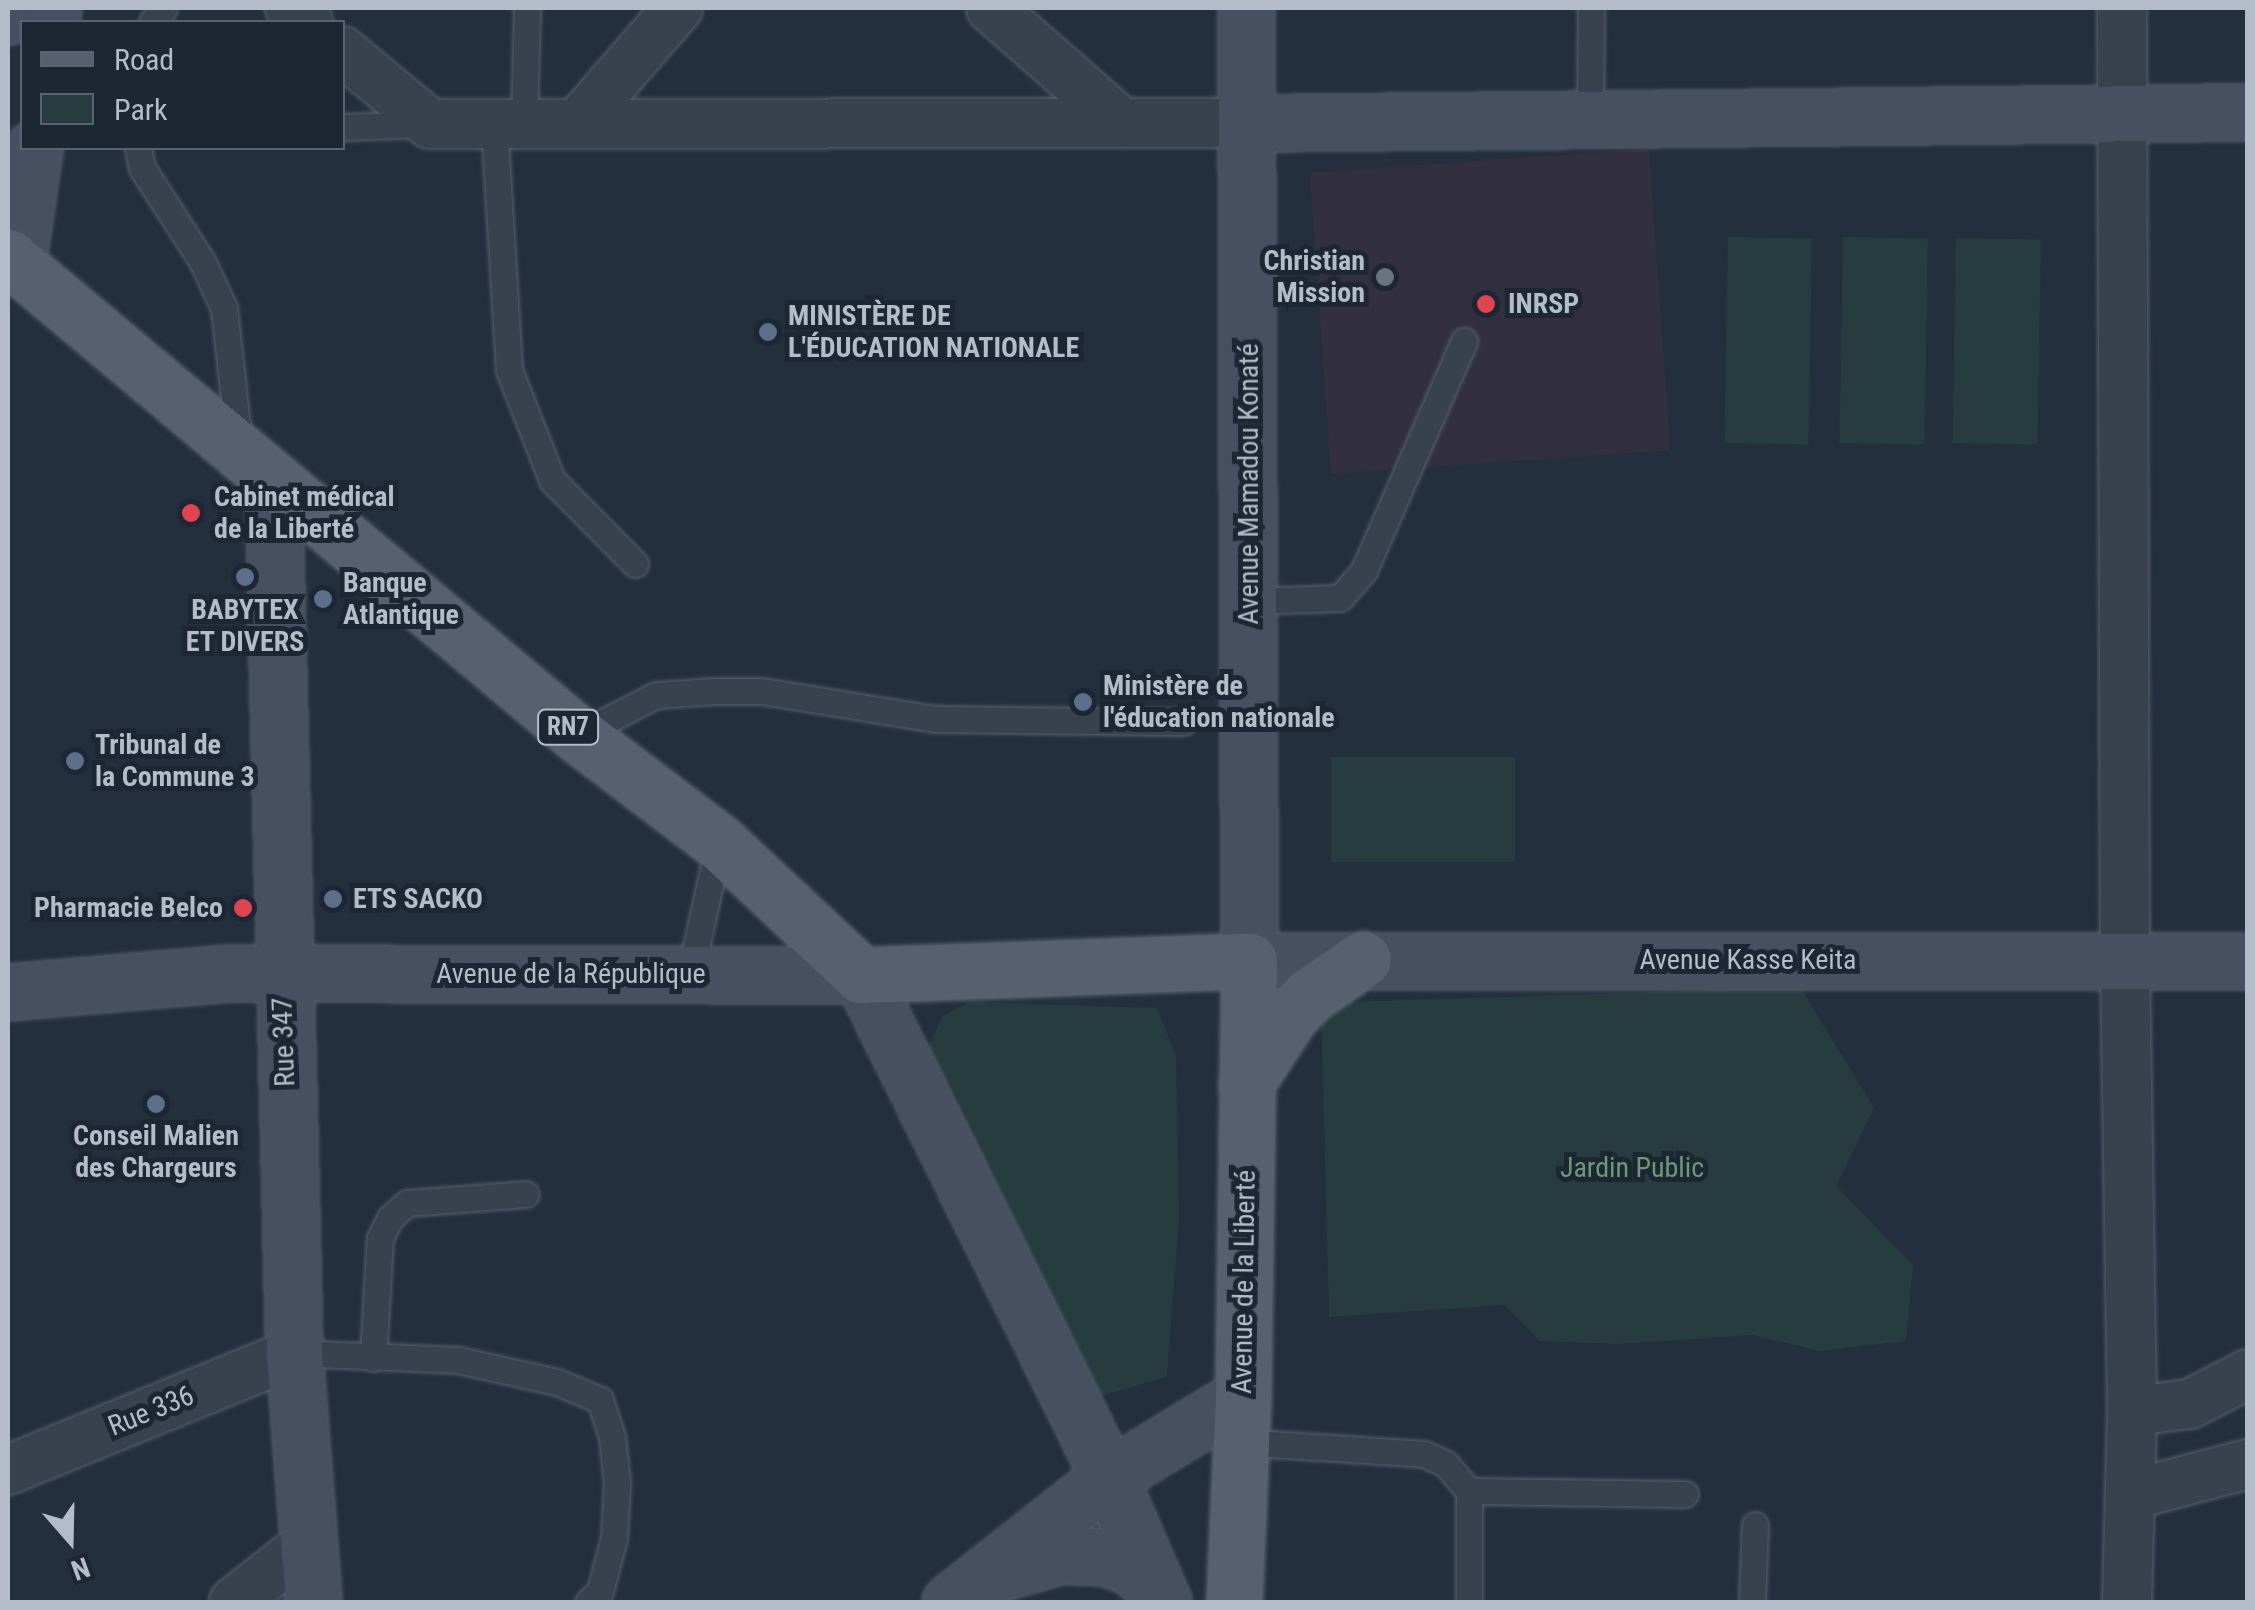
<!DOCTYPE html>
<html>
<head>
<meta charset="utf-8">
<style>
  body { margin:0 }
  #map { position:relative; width:2255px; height:1610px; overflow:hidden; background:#242f3e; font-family:"Roboto Condensed",sans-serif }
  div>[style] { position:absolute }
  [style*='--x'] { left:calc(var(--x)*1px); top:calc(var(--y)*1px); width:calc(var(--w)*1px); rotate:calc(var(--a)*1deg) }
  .medical>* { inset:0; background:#32303f; transform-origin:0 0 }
  .green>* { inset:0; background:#263c3f; transform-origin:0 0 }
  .roads { filter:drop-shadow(0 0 2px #565f6c) drop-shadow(0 0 2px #565f6c) }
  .lane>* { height:25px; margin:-12.5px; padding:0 12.5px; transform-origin:12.5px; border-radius:12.5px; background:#38414e }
  .street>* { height:48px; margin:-24px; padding:0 24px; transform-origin:24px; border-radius:24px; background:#38414e }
  .secondary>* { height:55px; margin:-27.5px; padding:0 27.5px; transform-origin:27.5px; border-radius:27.5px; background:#465061 }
  .primary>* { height:55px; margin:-27.5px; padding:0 27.5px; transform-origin:27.5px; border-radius:27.5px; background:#56606e }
  .dots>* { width:28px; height:28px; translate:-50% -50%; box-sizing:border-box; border:5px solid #1d2633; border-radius:50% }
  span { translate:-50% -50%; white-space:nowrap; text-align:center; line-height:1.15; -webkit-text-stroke:10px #1d2633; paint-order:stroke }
  .shield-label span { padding:2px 8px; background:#1d2633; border:2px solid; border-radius:8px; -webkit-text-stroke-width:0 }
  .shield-label { font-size:25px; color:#b4bcc9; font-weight:700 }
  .poi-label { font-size:28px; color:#b4bcc9; font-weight:700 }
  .right { translate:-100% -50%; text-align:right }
  .left { translate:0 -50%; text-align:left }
  .street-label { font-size:28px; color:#b4bcc9 }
  .park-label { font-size:28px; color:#6b9a76 }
  .frame { position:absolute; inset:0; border:10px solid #b4bcc9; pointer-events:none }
  .legend { position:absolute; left:20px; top:20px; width:325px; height:130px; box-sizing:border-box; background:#1d2633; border:2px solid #59626f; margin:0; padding:12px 18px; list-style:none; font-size:30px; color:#b4bcc9 }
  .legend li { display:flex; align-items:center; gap:20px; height:50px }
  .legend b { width:50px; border:2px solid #59626f }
  .north { position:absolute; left:20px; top:1490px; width:100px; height:100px; -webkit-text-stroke:8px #1d2633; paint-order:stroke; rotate:160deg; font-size:28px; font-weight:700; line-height:40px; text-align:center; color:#b4bcc9 }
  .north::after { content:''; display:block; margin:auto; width:35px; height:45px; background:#b4bcc9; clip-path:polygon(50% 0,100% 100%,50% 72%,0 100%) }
</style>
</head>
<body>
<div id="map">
  <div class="medical">
    <i style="left:1649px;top:149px;width:302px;height:340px;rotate:86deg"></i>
  </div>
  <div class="green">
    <i style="left:1728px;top:237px;width:84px;height:206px;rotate:1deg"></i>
    <i style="left:1843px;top:237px;width:85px;height:206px;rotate:1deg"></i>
    <i style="left:1956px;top:238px;width:85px;height:205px;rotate:1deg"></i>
    <i style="left:1331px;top:757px;width:184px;height:105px"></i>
    <i style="clip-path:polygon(1800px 987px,1874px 1108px,1836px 1186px,1913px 1265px,1906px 1341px,1820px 1351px,1752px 1335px,1619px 1344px,1540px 1341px,1504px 1305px,1329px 1317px,1321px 1003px)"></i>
    <i style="clip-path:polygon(969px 1002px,1157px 1008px,1176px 1056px,1179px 1217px,1167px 1377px,1066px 1406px,925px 1054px,943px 1016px)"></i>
  </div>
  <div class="roads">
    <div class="lane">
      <i style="--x:152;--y:22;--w:18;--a:-49"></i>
      <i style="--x:1590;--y:119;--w:111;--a:-89.5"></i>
      <i style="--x:524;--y:123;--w:115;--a:-88.5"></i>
      <i style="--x:494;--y:124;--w:246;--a:86.5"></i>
      <i style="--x:509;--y:370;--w:118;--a:68.6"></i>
      <i style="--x:552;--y:480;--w:118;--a:45.3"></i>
      <i style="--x:342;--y:127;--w:85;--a:-2"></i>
      <i style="--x:138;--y:148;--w:20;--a:79"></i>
      <i style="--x:142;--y:168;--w:111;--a:57.2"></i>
      <i style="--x:202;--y:261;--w:52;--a:64.9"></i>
      <i style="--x:224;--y:308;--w:137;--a:83.7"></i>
      <i style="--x:1249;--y:601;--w:91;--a:-1.9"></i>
      <i style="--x:1340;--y:598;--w:37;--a:-49"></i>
      <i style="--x:1364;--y:570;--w:250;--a:-66.4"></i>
      <i style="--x:578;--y:735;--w:88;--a:-27.1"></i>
      <i style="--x:656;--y:695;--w:59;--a:-3.9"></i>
      <i style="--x:715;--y:691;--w:47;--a:0"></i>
      <i style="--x:762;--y:691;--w:175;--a:9.2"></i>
      <i style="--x:935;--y:719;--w:248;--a:0.7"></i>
      <i style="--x:690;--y:975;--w:136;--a:-77.7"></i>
      <i style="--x:294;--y:1353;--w:164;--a:2.4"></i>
      <i style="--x:458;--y:1360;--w:101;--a:12.5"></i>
      <i style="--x:557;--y:1382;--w:47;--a:22.7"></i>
      <i style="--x:600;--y:1400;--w:39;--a:72"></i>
      <i style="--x:612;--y:1437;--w:46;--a:83.8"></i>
      <i style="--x:617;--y:1483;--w:55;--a:93.1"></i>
      <i style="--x:614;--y:1538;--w:55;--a:104.8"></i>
      <i style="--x:600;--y:1591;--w:16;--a:137"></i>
      <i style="--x:373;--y:1358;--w:120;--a:-86.7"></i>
      <i style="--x:380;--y:1238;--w:22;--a:-63"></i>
      <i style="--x:390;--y:1218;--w:23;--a:-41"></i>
      <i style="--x:407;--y:1203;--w:119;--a:-4.3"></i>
      <i style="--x:1240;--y:1442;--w:184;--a:3.7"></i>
      <i style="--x:1424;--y:1454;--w:24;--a:24"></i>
      <i style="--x:1446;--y:1464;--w:35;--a:50"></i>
      <i style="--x:1469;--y:1491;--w:111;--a:90"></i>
      <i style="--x:1469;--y:1491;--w:216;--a:0.8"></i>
      <i style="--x:1752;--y:1602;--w:77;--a:-87.8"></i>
    </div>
    <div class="street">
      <i style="--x:290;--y:8;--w:23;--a:38"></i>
      <i style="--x:991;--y:8;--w:174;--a:41.3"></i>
      <i style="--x:2122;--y:8;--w:955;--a:89.82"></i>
      <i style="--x:2125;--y:963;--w:448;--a:89.1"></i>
      <i style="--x:2132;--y:1411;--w:191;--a:91.5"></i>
      <i style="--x:342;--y:51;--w:114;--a:39.7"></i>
      <i style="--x:430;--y:124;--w:819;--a:-0.07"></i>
      <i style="--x:578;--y:123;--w:152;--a:-49"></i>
      <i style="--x:2132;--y:1411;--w:58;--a:-6.9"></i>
      <i style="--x:2190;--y:1404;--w:65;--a:-27.3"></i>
      <i style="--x:8;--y:1470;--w:309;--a:-22.2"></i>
      <i style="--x:2130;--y:1495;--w:122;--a:-14.7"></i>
      <i style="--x:234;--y:1602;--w:97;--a:-38.3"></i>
    </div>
    <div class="secondary">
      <i style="--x:1246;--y:8;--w:953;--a:89.82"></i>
      <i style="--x:1249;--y:961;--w:999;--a:0"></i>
      <i style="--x:8;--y:16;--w:10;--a:-53"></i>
      <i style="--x:51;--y:22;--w:14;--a:-82"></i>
      <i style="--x:1249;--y:123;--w:999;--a:-0.63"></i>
      <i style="--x:17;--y:265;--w:118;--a:-81.7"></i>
      <i style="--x:273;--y:481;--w:872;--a:88.62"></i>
      <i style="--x:294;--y:1353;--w:250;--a:85.6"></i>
      <i style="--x:8;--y:992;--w:222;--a:-4.9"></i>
      <i style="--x:229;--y:973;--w:632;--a:0.18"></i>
      <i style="--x:861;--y:975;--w:560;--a:63.71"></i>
      <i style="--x:1109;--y:1477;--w:136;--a:66.6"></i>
      <i style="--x:998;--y:1573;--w:66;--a:-15.7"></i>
      <i style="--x:1062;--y:1555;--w:44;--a:2.6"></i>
      <i style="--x:1106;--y:1557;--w:28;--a:21"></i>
      <i style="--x:1132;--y:1567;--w:34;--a:43"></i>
      <i style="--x:950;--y:1602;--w:202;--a:-38.2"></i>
      <i style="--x:1109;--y:1477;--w:157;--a:-31.2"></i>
    </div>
    <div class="primary">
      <i style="--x:8;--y:257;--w:744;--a:39.98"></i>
      <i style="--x:578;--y:735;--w:177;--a:37.2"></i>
      <i style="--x:719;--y:842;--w:195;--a:43.1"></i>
      <i style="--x:861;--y:975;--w:388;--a:-2.1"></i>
      <i style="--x:1249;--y:961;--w:435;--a:90.8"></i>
      <i style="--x:1243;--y:1396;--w:206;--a:92.5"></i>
      <i style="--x:1246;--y:1084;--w:81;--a:-57.1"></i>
      <i style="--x:1290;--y:1016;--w:29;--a:-46"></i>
      <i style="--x:1310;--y:995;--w:64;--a:-34.2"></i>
    </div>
  </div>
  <div class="dots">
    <i style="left:1385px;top:277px;background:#6b7280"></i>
    <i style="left:1486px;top:304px;background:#e0444e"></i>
    <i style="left:768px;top:332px;background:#5c6f8a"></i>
    <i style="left:191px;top:513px;background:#e0444e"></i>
    <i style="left:245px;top:577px;background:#5c6f8a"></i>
    <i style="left:323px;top:599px;background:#5c6f8a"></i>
    <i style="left:1083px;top:702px;background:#5c6f8a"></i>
    <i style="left:75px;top:761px;background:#5c6f8a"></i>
    <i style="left:333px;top:899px;background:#5c6f8a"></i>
    <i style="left:243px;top:908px;background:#e0444e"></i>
    <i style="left:156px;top:1104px;background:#5c6f8a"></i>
  </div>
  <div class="shield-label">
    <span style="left:568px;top:727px">RN7</span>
  </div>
  <div class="poi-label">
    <span class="right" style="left:1365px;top:277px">Christian<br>Mission</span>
    <span class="left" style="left:1508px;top:304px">INRSP</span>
    <span class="left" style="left:788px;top:332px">MINISTÈRE DE<br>L'ÉDUCATION NATIONALE</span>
    <span class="left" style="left:214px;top:513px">Cabinet médical<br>de la Liberté</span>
    <span class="left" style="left:343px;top:599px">Banque<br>Atlantique</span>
    <span style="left:245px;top:626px">BABYTEX<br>ET DIVERS</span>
    <span class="left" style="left:1103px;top:702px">Ministère de<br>l'éducation nationale</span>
    <span class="left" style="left:95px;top:761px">Tribunal de<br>la Commune 3</span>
    <span class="left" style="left:353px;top:899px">ETS SACKO</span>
    <span class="right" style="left:223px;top:908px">Pharmacie Belco</span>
    <span style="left:156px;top:1152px">Conseil Malien<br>des Chargeurs</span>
  </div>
  <div class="street-label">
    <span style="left:1249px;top:484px;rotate:-90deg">Avenue Mamadou Konaté</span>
    <span style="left:1748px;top:960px">Avenue Kasse Keita</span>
    <span style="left:571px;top:974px">Avenue de la République</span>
    <span style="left:284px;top:1042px;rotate:-92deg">Rue 347</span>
    <span style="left:1244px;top:1282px;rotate:-89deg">Avenue de la Liberté</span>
    <span style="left:151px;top:1411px;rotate:-22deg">Rue 336</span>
  </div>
  <div class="park-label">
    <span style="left:1632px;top:1168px">Jardin Public</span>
  </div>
  <div class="frame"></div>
  <ul class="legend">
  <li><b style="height:12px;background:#56606e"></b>Road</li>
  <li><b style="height:28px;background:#263c3f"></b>Park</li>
  </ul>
  <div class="north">N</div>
</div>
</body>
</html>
